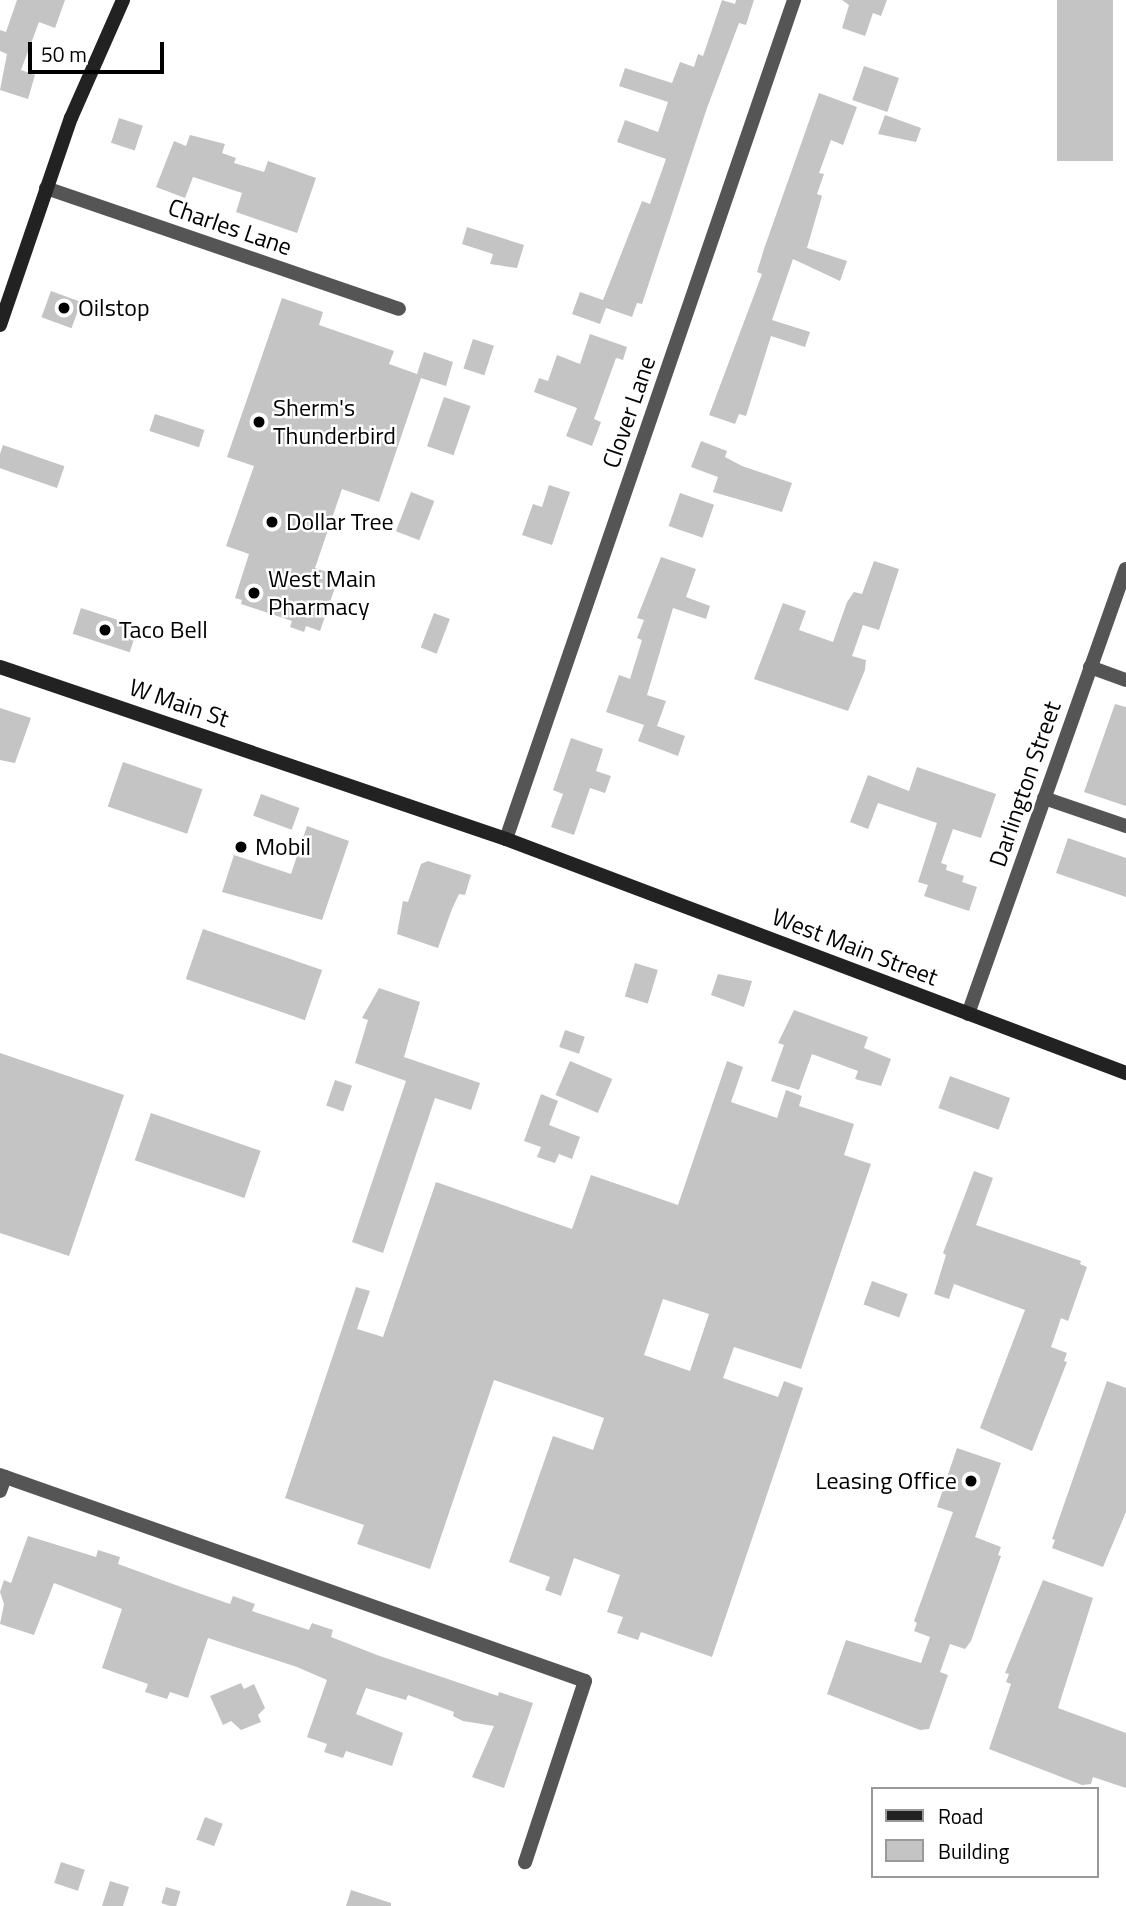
<!DOCTYPE html>
<html>
<head>
<meta charset="utf-8">
<style>
  body { margin:0 }
  #map { position:relative; width:1126px; height:1906px; overflow:hidden; background:#fff; font-family:"Titillium Web",sans-serif }
  div>[style] { position:absolute }
  [style*='--x'] { left:calc(var(--x)*1px); top:calc(var(--y)*1px); width:calc(var(--w)*1px); rotate:calc(var(--a)*1deg) }
  .building>* { inset:0; background:#c4c4c4; transform-origin:0 0 }
  .street>* { height:14px; margin:-7px; padding:0 7px; transform-origin:7px; border-radius:7px; background:#555 }
  .secondary>* { height:14px; margin:-7px; padding:0 7px; transform-origin:7px; border-radius:7px; background:#222 }
  .dots>* { width:19px; height:19px; translate:-50% -50%; box-sizing:border-box; border:4px solid #fff; border-radius:50% }
  span { translate:-50% -50%; white-space:nowrap; text-align:center; line-height:1.15; -webkit-text-stroke:5px #fff; paint-order:stroke }
  .street-label { font-size:24px; color:#000 }
  .poi-label { font-size:24px; color:#000 }
  .left { translate:0 -50%; text-align:left }
  .right { translate:-100% -50%; text-align:right }
  .legend { position:absolute; left:871px; top:1787px; width:228px; height:91px; box-sizing:border-box; background:#fff; border:2px solid #999; margin:0; padding:9px 12px; list-style:none; font-size:21px; color:#000 }
  .legend li { display:flex; align-items:center; gap:14px; height:35px }
  .legend b { width:35px; border:2px solid #999 }
  .scale { position:absolute; left:28px; top:42px; width:136px; height:32px; box-sizing:border-box; border:4px solid #000; border-top:0; padding-left:9px; font-size:21px; line-height:24px; white-space:nowrap; color:#000; -webkit-text-stroke:5px #fff; paint-order:stroke }
</style>
</head>
<body>
<div id="map">
  <div class="building">
    <i style="clip-path:polygon(17px 0,65px 0,55px 28px,39px 22px,21px 70px,35px 75px,28px 99px,0 90px,7px 54px,0 51px,0 30px,6px 32px)"></i>
    <i style="clip-path:polygon(722px 0,735px 4px,736px 0,754px 0,746px 25px,739px 23px,707px 108px,642px 304px,637px 303px,632px 317px,606px 308px,600px 324px,572px 314px,580px 292px,603px 300px,642px 201px,650px 204px,666px 159px,617px 142px,625px 120px,658px 132px,668px 102px,619px 86px,625px 68px,672px 83px,680px 62px,694px 67px,698px 54px,703px 56px)"></i>
    <i style="clip-path:polygon(842px 0,887px 0,881px 16px,873px 13px,865px 36px,842px 28px,849px 5px)"></i>
    <i style="left:1057px;top:0;width:56px;height:161px"></i>
    <i style="left:864px;top:66px;width:37px;height:36px;rotate:19deg"></i>
    <i style="clip-path:polygon(819px 93px,857px 107px,843px 145px,831px 140px,819px 173px,824px 174px,817px 194px,822px 196px,807px 248px,847px 261px,840px 281px,793px 259px,772px 320px,810px 332px,805px 347px,771px 336px,746px 416px,739px 414px,735px 424px,709px 415px,762px 274px,757px 272px,764px 249px)"></i>
    <i style="clip-path:polygon(885px 115px,921px 128px,916px 142px,878px 134px)"></i>
    <i style="left:119px;top:118px;width:25px;height:26px;rotate:18deg"></i>
    <i style="clip-path:polygon(190px 135px,225px 144px,222px 153px,236px 158px,234px 163px,264px 172px,268px 161px,316px 178px,297px 233px,236px 212px,242px 193px,193px 177px,185px 198px,156px 187px,174px 141px,186px 146px)"></i>
    <i style="clip-path:polygon(467px 227px,524px 245px,517px 268px,490px 264px,493px 254px,462px 244px)"></i>
    <i style="left:51px;top:291px;width:32px;height:28px;rotate:20deg"></i>
    <i style="clip-path:polygon(282px 298px,323px 312px,319px 325px,394px 351px,389px 364px,417px 374px,424px 352px,453px 362px,446px 386px,421px 378px,379px 502px,342px 489px,315px 568px,339px 576px,320px 631px,306px 626px,304px 632px,290px 627px,292px 621px,241px 604px,242px 600px,235px 598px,249px 554px,226px 546px,254px 466px,227px 457px)"></i>
    <i style="clip-path:polygon(590px 334px,627px 347px,623px 360px,616px 358px,594px 419px,601px 422px,592px 446px,566px 436px,577px 408px,534px 392px,539px 378px,548px 381px,557px 355px,580px 364px)"></i>
    <i style="left:473px;top:339px;width:22px;height:31px;rotate:18deg"></i>
    <i style="left:444px;top:397px;width:28px;height:52px;rotate:19deg"></i>
    <i style="left:155px;top:414px;width:52px;height:18px;rotate:18deg"></i>
    <i style="clip-path:polygon(701px 441px,727px 451px,725px 457px,742px 466px,792px 483px,782px 512px,713px 492px,718px 477px,691px 467px)"></i>
    <i style="left:3px;top:445px;width:65px;height:23px;rotate:19deg"></i>
    <i style="clip-path:polygon(549px 485px,570px 492px,552px 545px,522px 535px,533px 504px,542px 507px)"></i>
    <i style="left:411px;top:492px;width:25px;height:42px;rotate:21deg"></i>
    <i style="left:680px;top:493px;width:36px;height:35px;rotate:19deg"></i>
    <i style="clip-path:polygon(661px 557px,696px 569px,686px 597px,710px 606px,706px 619px,673px 608px,647px 695px,666px 701px,657px 726px,685px 736px,678px 756px,638px 741px,644px 725px,606px 712px,619px 675px,630px 679px,642px 640px,637px 638px,644px 620px,637px 618px)"></i>
    <i style="clip-path:polygon(874px 561px,899px 569px,879px 630px,863px 625px,852px 656px,866px 660px,865px 670px,848px 711px,754px 679px,783px 603px,806px 611px,799px 630px,833px 642px,847px 602px,854px 592px,862px 594px)"></i>
    <i style="left:81px;top:608px;width:60px;height:27px;rotate:18deg"></i>
    <i style="left:434px;top:613px;width:17px;height:37px;rotate:21deg"></i>
    <i style="clip-path:polygon(1115px 704px,1126px 707px,1126px 806px,1084px 792px)"></i>
    <i style="clip-path:polygon(0 708px,31px 718px,15px 763px,0 760px)"></i>
    <i style="clip-path:polygon(571px 738px,603px 749px,596px 771px,611px 776px,605px 793px,590px 788px,574px 835px,551px 827px,563px 794px,553px 790px)"></i>
    <i style="left:123px;top:762px;width:84px;height:47px;rotate:19deg"></i>
    <i style="clip-path:polygon(917px 767px,996px 794px,981px 838px,953px 829px,941px 863px,947px 865px,946px 870px,964px 876px,962px 882px,977px 887px,969px 911px,924px 896px,928px 885px,918px 882px,937px 823px,878px 803px,868px 829px,850px 822px,868px 775px,909px 791px)"></i>
    <i style="left:261px;top:794px;width:41px;height:23px;rotate:20deg"></i>
    <i style="clip-path:polygon(307px 826px,349px 841px,322px 920px,222px 892px,234px 855px,291px 874px)"></i>
    <i style="clip-path:polygon(1068px 838px,1126px 858px,1126px 897px,1056px 873px)"></i>
    <i style="clip-path:polygon(428px 861px,471px 875px,465px 895px,459px 894px,452px 909px,438px 948px,397px 934px,403px 901px,408px 902px,421px 864px)"></i>
    <i style="left:203px;top:929px;width:126px;height:53px;rotate:19deg"></i>
    <i style="left:635px;top:963px;width:24px;height:35px;rotate:17deg"></i>
    <i style="clip-path:polygon(718px 974px,752px 981px,744px 1007px,711px 995px)"></i>
    <i style="clip-path:polygon(379px 988px,420px 1002px,404px 1057px,480px 1083px,471px 1110px,435px 1098px,383px 1253px,352px 1242px,406px 1081px,355px 1063px,368px 1020px,362px 1018px)"></i>
    <i style="clip-path:polygon(794px 1010px,868px 1037px,864px 1048px,891px 1059px,881px 1086px,855px 1079px,858px 1071px,812px 1054px,799px 1090px,771px 1081px,784px 1045px,778px 1043px)"></i>
    <i style="left:565px;top:1030px;width:21px;height:18px;rotate:19deg"></i>
    <i style="clip-path:polygon(0 1053px,124px 1095px,69px 1256px,0 1233px)"></i>
    <i style="left:570px;top:1061px;width:46px;height:37px;rotate:23deg"></i>
    <i style="clip-path:polygon(evenodd,727px 1061px,743px 1067px,731px 1102px,777px 1118px,786px 1090px,802px 1096px,799px 1106px,854px 1124px,844px 1155px,871px 1164px,801px 1369px,734px 1347px,723px 1378px,778px 1397px,784px 1381px,803px 1388px,712px 1657px,641px 1632px,638px 1640px,617px 1633px,623px 1617px,607px 1612px,620px 1575px,574px 1558px,561px 1596px,545px 1590px,550px 1577px,509px 1562px,553px 1436px,593px 1450px,604px 1418px,494px 1380px,430px 1569px,357px 1544px,364px 1525px,285px 1498px,356px 1287px,370px 1291px,357px 1329px,383px 1337px,436px 1182px,572px 1229px,591px 1175px,678px 1205px,727px 1061px,663px 1299px,709px 1314px,690px 1371px,644px 1355px,663px 1299px)"></i>
    <i style="left:950px;top:1076px;width:64px;height:34px;rotate:20deg"></i>
    <i style="left:335px;top:1080px;width:18px;height:27px;rotate:19deg"></i>
    <i style="clip-path:polygon(541px 1094px,558px 1101px,549px 1125px,580px 1137px,572px 1159px,559px 1154px,555px 1163px,537px 1157px,541px 1147px,524px 1141px)"></i>
    <i style="left:151px;top:1113px;width:116px;height:50px;rotate:19deg"></i>
    <i style="clip-path:polygon(974px 1171px,993px 1178px,976px 1225px,1081px 1261px,1080px 1264px,1087px 1267px,1068px 1321px,1061px 1318px,1051px 1347px,1067px 1353px,1064px 1361px,1067px 1362px,1032px 1451px,980px 1428px,1025px 1310px,954px 1284px,949px 1299px,934px 1294px,946px 1255px,943px 1253px)"></i>
    <i style="left:872px;top:1281px;width:38px;height:25px;rotate:20deg"></i>
    <i style="clip-path:polygon(1107px 1381px,1126px 1388px,1126px 1512px,1103px 1567px,1052px 1548px,1055px 1540px,1052px 1539px)"></i>
    <i style="clip-path:polygon(957px 1448px,1001px 1463px,975px 1537px,1001px 1547px,998px 1555px,1001px 1556px,971px 1641px,965px 1649px,950px 1644px,940px 1672px,948px 1675px,929px 1729px,920px 1730px,827px 1694px,846px 1640px,921px 1663px,930px 1637px,914px 1631px,917px 1623px,914px 1621px,953px 1512px,937px 1507px)"></i>
    <i style="clip-path:polygon(28px 1536px,96px 1557px,98px 1550px,120px 1557px,118px 1564px,184px 1588px,230px 1604px,233px 1596px,255px 1604px,252px 1611px,309px 1630px,312px 1623px,333px 1630px,331px 1637px,377px 1655px,498px 1696px,499px 1692px,533px 1703px,504px 1788px,472px 1777px,494px 1726px,463px 1721px,453px 1716px,454px 1712px,408px 1695px,406px 1700px,366px 1688px,356px 1714px,403px 1733px,392px 1766px,346px 1751px,343px 1758px,324px 1752px,327px 1744px,307px 1737px,327px 1680px,297px 1667px,208px 1638px,188px 1698px,170px 1692px,167px 1699px,145px 1692px,148px 1684px,102px 1668px,122px 1609px,54px 1583px,34px 1635px,0 1624px,4px 1604px,0 1592px,4px 1580px,11px 1583px)"></i>
    <i style="clip-path:polygon(1043px 1580px,1093px 1598px,1058px 1708px,1126px 1733px,1126px 1788px,1093px 1777px,1091px 1784px,1082px 1785px,989px 1749px,1011px 1684px,1006px 1682px,1009px 1674px,1005px 1673px)"></i>
    <i style="clip-path:polygon(241px 1683px,244px 1689px,254px 1684px,265px 1708px,258px 1715px,261px 1722px,241px 1730px,231px 1721px,223px 1725px,210px 1696px)"></i>
    <i style="left:205px;top:1817px;width:19px;height:24px;rotate:21deg"></i>
    <i style="left:61px;top:1862px;width:25px;height:22px;rotate:18deg"></i>
    <i style="clip-path:polygon(110px 1881px,129px 1887px,123px 1906px,102px 1906px)"></i>
    <i style="left:166px;top:1887px;width:15px;height:17px;rotate:16deg"></i>
    <i style="clip-path:polygon(351px 1890px,391px 1903px,391px 1906px,346px 1906px)"></i>
  </div>
  <div class="street">
    <i style="--x:46;--y:188;--w:373;--a:18.9"></i>
    <i style="--x:1090;--y:667;--w:38;--a:20"></i>
    <i style="--x:1044;--y:798;--w:87;--a:18.9"></i>
    <i style="--x:506;--y:839;--w:887;--a:-71.05"></i>
    <i style="--x:968;--y:1014;--w:472;--a:-70.5"></i>
    <i style="--x:0;--y:1475;--w:620;--a:19.4"></i>
    <i style="--x:585;--y:1681;--w:191;--a:108.3"></i>
    <i style="--x:0;--y:1491;--w:15;--a:-70"></i>
  </div>
  <div class="secondary">
    <i style="--x:0;--y:325;--w:219;--a:-71.1"></i>
    <i style="--x:71;--y:118;--w:129;--a:-66.2"></i>
    <i style="--x:0;--y:667;--w:534;--a:18.77"></i>
    <i style="--x:506;--y:839;--w:663;--a:20.68"></i>
  </div>
  <div class="dots">
    <i style="left:64px;top:308px;background:#000"></i>
    <i style="left:259px;top:422px;background:#000"></i>
    <i style="left:272px;top:522px;background:#000"></i>
    <i style="left:254px;top:593px;background:#000"></i>
    <i style="left:105px;top:630px;background:#000"></i>
    <i style="left:241px;top:847px;background:#000"></i>
    <i style="left:971px;top:1481px;background:#000"></i>
  </div>
  <div class="street-label">
    <span style="left:230px;top:227px;rotate:19deg">Charles Lane</span>
    <span style="left:629px;top:412px;rotate:-71deg">Clover Lane</span>
    <span style="left:179px;top:703px;rotate:19deg">W Main St</span>
    <span style="left:1025px;top:784px;rotate:-71deg">Darlington Street</span>
    <span style="left:855px;top:947px;rotate:21deg">West Main Street</span>
  </div>
  <div class="poi-label">
    <span class="left" style="left:78px;top:308px">Oilstop</span>
    <span class="left" style="left:273px;top:422px">Sherm's<br>Thunderbird</span>
    <span class="left" style="left:286px;top:522px">Dollar Tree</span>
    <span class="left" style="left:268px;top:593px">West Main<br>Pharmacy</span>
    <span class="left" style="left:119px;top:630px">Taco Bell</span>
    <span class="left" style="left:255px;top:847px">Mobil</span>
    <span class="right" style="left:957px;top:1481px">Leasing Office</span>
  </div>
  <ul class="legend">
  <li><b style="height:9px;background:#222"></b>Road</li>
  <li><b style="height:19px;background:#c4c4c4"></b>Building</li>
  </ul>
  <div class="scale">50 m</div>
</div>
</body>
</html>
